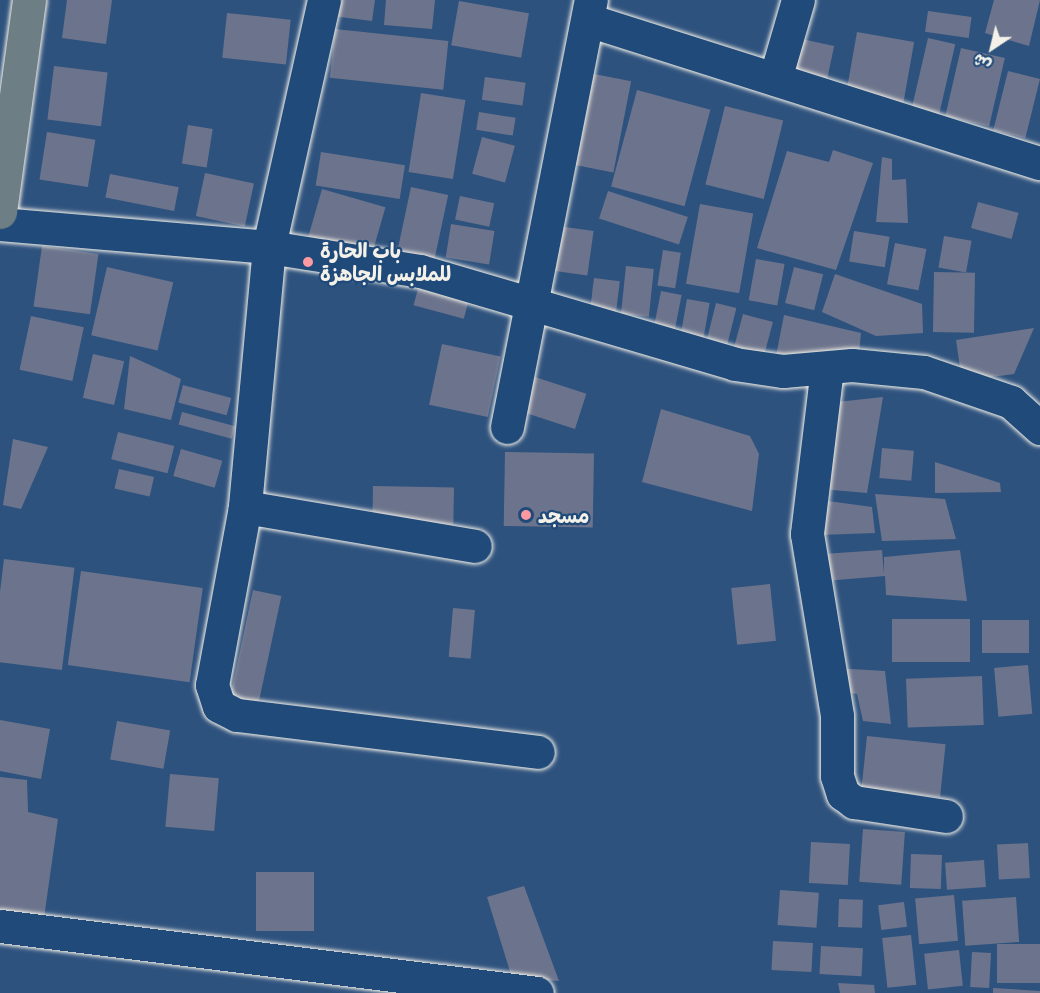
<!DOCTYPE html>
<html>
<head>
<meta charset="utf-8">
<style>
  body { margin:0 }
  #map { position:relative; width:1040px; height:993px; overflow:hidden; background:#2e527e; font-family:Delius,"Playpen Sans Arabic",sans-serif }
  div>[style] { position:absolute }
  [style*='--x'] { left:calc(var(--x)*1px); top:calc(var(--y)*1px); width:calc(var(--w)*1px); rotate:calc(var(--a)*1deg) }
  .building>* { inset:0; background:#6c748d; transform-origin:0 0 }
  .roads { filter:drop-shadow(0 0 2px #f4f1e8) drop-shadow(0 0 2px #f4f1e8) }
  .minor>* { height:33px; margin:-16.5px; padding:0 16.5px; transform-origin:16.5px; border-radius:16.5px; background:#1f4a7a }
  .major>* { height:33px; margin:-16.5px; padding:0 16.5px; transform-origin:16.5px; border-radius:16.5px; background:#6d7e84 }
  .dots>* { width:16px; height:16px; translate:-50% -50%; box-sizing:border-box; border:3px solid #1f4a7a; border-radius:50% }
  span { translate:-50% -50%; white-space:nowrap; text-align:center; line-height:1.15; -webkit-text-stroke:4.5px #1f4a7a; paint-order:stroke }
  .poi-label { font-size:20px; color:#f4f1e8; font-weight:700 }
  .left { translate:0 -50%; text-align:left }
  .north { position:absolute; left:962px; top:18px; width:60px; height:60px; -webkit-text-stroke:4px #1f4a7a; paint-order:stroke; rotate:215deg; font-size:16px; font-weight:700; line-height:24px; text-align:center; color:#f4f1e8 }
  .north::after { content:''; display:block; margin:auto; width:21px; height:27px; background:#f4f1e8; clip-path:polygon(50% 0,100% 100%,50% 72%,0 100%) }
</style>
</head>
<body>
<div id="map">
  <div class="building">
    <i style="clip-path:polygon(67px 0,112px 0,106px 44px,62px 38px)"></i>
    <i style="clip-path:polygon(326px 0,375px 0,372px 21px,324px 15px)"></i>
    <i style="clip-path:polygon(386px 0,435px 0,432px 29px,384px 25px)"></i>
    <i style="clip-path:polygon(994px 0,1040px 0,1029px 46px,985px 33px)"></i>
    <i style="left:459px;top:1px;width:71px;height:45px;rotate:10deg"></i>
    <i style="left:928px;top:11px;width:44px;height:21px;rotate:8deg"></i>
    <i style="left:227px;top:13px;width:64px;height:45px;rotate:6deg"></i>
    <i style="left:335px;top:29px;width:114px;height:49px;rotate:6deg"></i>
    <i style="left:857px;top:32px;width:58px;height:65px;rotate:10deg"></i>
    <i style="left:797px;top:38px;width:38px;height:37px;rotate:12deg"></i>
    <i style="left:928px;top:38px;width:28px;height:78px;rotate:13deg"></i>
    <i style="left:961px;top:48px;width:45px;height:70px;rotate:13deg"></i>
    <i style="left:54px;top:66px;width:54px;height:54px;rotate:7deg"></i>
    <i style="left:1008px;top:71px;width:33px;height:61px;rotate:14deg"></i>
    <i style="left:584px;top:72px;width:48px;height:93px;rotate:11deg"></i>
    <i style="left:485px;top:77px;width:41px;height:23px;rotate:8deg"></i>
    <i style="left:637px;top:90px;width:76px;height:100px;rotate:15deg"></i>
    <i style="left:421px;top:93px;width:45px;height:80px;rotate:9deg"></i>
    <i style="left:725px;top:106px;width:60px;height:81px;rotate:14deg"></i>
    <i style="left:479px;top:112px;width:37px;height:18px;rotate:9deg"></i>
    <i style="left:188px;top:125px;width:25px;height:39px;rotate:9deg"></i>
    <i style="left:47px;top:132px;width:49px;height:48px;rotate:9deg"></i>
    <i style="left:482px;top:137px;width:34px;height:38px;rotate:15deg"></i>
    <i style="clip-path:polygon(833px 150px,873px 163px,836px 270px,757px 248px,787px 151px,829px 162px)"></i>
    <i style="left:321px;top:152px;width:85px;height:34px;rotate:9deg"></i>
    <i style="clip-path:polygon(882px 157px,892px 159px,892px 180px,906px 179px,908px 223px,876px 222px)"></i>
    <i style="left:205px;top:173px;width:50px;height:44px;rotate:12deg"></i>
    <i style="left:110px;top:174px;width:70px;height:24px;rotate:11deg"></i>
    <i style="left:411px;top:187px;width:38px;height:74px;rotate:12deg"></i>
    <i style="left:322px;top:189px;width:66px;height:55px;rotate:16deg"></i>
    <i style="left:608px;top:191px;width:84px;height:29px;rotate:18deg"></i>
    <i style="left:460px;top:196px;width:35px;height:24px;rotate:12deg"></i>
    <i style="left:978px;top:202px;width:42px;height:27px;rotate:15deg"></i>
    <i style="left:700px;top:204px;width:54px;height:81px;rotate:10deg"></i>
    <i style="left:451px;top:224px;width:44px;height:34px;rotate:9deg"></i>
    <i style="left:551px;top:225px;width:43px;height:45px;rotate:8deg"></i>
    <i style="left:854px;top:231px;width:36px;height:31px;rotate:9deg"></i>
    <i style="left:944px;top:236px;width:28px;height:32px;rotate:10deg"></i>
    <i style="left:895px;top:243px;width:32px;height:42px;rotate:11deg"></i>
    <i style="left:42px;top:246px;width:57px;height:61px;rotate:8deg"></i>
    <i style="left:663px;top:250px;width:18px;height:36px;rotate:9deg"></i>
    <i style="left:756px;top:259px;width:29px;height:42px;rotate:10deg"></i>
    <i style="left:626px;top:266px;width:28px;height:48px;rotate:6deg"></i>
    <i style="left:107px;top:267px;width:68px;height:70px;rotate:13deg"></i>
    <i style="left:794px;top:267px;width:30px;height:37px;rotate:14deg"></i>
    <i style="left:934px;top:272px;width:41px;height:60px;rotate:1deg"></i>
    <i style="clip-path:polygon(835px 274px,922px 304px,923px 333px,876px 336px,822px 312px)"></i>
    <i style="left:594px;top:278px;width:26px;height:39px;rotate:7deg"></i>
    <i style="left:419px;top:285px;width:52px;height:21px;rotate:15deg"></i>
    <i style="left:661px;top:291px;width:21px;height:35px;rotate:11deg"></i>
    <i style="left:687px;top:299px;width:23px;height:41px;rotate:10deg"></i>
    <i style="left:716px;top:303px;width:21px;height:50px;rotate:14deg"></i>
    <i style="left:743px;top:314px;width:31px;height:41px;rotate:15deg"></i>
    <i style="clip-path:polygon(784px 315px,861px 333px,858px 364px,776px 356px)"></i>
    <i style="left:31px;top:316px;width:54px;height:55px;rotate:12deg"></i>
    <i style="clip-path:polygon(1034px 328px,1014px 374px,962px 381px,956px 340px)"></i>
    <i style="left:442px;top:344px;width:60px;height:62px;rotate:12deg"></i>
    <i style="left:93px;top:354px;width:32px;height:45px;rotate:13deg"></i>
    <i style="clip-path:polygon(130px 356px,181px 379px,171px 420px,124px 409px)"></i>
    <i style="left:535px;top:377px;width:54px;height:37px;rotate:18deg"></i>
    <i style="left:183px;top:385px;width:50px;height:18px;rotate:15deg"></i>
    <i style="clip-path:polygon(883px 397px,867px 493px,821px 489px,837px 402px)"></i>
    <i style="clip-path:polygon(661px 409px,750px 436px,759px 454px,752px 511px,642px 482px)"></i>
    <i style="left:182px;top:412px;width:55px;height:13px;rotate:15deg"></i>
    <i style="left:118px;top:432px;width:58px;height:28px;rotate:14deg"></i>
    <i style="clip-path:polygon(13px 439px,48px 447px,21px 509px,3px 505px)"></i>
    <i style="left:882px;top:448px;width:32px;height:30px;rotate:5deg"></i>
    <i style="left:181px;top:449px;width:43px;height:28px;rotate:16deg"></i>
    <i style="left:505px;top:452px;width:89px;height:74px;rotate:1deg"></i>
    <i style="clip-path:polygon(935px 462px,1000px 483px,1001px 492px,935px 493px)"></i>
    <i style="left:119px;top:469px;width:36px;height:20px;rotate:13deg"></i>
    <i style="left:373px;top:486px;width:81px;height:37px;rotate:1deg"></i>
    <i style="clip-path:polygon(875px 494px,945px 499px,956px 539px,882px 541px)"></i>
    <i style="clip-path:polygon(828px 501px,872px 507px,875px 533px,819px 535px)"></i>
    <i style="clip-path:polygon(882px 550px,884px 574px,884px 557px,960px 550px,967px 601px,886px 595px,885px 576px,825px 581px,823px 554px)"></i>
    <i style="left:4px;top:559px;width:71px;height:103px;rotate:7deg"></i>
    <i style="left:81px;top:571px;width:123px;height:95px;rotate:8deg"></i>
    <i style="left:770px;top:584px;width:57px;height:39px;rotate:84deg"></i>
    <i style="left:253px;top:590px;width:29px;height:111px;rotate:12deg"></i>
    <i style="left:453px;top:608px;width:22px;height:49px;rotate:5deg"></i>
    <i style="left:892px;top:619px;width:78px;height:43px"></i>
    <i style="left:982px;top:620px;width:47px;height:33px"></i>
    <i style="left:1028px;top:665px;width:49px;height:34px;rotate:85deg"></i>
    <i style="clip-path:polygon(833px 668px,885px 671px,891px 724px,863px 721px,857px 694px,836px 691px)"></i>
    <i style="left:982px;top:676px;width:49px;height:76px;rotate:88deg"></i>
    <i style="clip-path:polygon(0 720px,50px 729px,41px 779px,0 771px)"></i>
    <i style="left:117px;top:721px;width:54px;height:39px;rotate:10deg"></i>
    <i style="left:867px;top:736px;width:79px;height:53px;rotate:6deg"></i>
    <i style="left:170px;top:774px;width:49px;height:53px;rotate:5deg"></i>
    <i style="clip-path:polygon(0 777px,27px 780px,28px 812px,58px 819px,43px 925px,0 916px)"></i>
    <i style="left:863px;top:829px;width:42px;height:53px;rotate:4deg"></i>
    <i style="left:811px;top:842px;width:39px;height:41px;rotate:3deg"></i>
    <i style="left:1028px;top:843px;width:35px;height:31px;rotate:87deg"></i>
    <i style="left:911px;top:854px;width:31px;height:34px;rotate:2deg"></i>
    <i style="left:984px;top:860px;width:27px;height:39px;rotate:86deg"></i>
    <i style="left:256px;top:872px;width:58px;height:59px"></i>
    <i style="clip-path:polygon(524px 886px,559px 981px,512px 978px,487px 897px)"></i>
    <i style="left:780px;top:890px;width:39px;height:35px;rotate:4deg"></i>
    <i style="left:954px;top:895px;width:46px;height:39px;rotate:85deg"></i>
    <i style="left:1016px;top:897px;width:45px;height:54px;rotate:86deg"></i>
    <i style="left:839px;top:899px;width:24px;height:28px;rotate:2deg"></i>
    <i style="left:904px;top:902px;width:25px;height:26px;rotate:83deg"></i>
    <i style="left:911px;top:935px;width:50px;height:29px;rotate:84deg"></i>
    <i style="left:773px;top:941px;width:40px;height:29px;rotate:3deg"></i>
    <i style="left:1040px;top:944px;width:39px;height:43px;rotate:90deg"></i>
    <i style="left:821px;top:946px;width:42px;height:28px;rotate:3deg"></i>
    <i style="left:959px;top:950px;width:36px;height:35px;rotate:84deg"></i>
    <i style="left:972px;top:952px;width:19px;height:35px;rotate:3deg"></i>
    <i style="clip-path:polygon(838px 983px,874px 985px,875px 993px,840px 993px)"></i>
    <i style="clip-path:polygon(993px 988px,1040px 991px,1040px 993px,993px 993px)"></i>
  </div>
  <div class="roads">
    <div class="minor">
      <i style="--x:324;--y:0;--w:253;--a:102.6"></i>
      <i style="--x:269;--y:247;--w:261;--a:95.3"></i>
      <i style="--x:245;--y:507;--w:181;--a:100.5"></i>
      <i style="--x:212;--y:685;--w:22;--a:72"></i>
      <i style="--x:219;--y:706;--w:20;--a:27"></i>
      <i style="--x:237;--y:715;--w:303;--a:7"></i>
      <i style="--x:588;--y:20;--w:474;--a:17.6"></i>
      <i style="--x:775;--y:79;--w:82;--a:-73.8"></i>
      <i style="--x:0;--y:224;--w:270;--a:4.9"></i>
      <i style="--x:269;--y:247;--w:153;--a:9"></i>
      <i style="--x:420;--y:271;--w:328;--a:16.4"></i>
      <i style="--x:735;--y:364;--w:49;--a:8.3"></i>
      <i style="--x:783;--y:371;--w:69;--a:-5"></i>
      <i style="--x:852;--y:365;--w:72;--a:5.6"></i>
      <i style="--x:924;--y:372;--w:92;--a:19"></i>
      <i style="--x:1011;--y:402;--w:39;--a:42"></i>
      <i style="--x:827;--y:368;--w:167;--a:96.9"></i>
      <i style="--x:807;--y:534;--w:184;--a:80.6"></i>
      <i style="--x:837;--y:716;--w:60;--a:90"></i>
      <i style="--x:837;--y:776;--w:19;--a:72"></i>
      <i style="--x:843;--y:794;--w:14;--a:36"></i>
      <i style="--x:854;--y:802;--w:93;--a:8.7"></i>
      <i style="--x:507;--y:427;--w:435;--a:-78.9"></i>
      <i style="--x:245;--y:507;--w:233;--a:9.6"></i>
      <i style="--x:0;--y:926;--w:541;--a:7.11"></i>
    </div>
    <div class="major">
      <i style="--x:0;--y:212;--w:214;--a:-82.2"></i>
    </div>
  </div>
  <div class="dots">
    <i style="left:308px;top:262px;background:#ff9aa2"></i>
    <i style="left:526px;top:515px;background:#ff9aa2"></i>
  </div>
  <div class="poi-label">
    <span class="left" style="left:320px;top:262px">باب الحارة<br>للملابس الجاهزة</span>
    <span class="left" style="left:538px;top:515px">مسجد</span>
  </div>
  <div class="north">ش</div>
</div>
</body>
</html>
